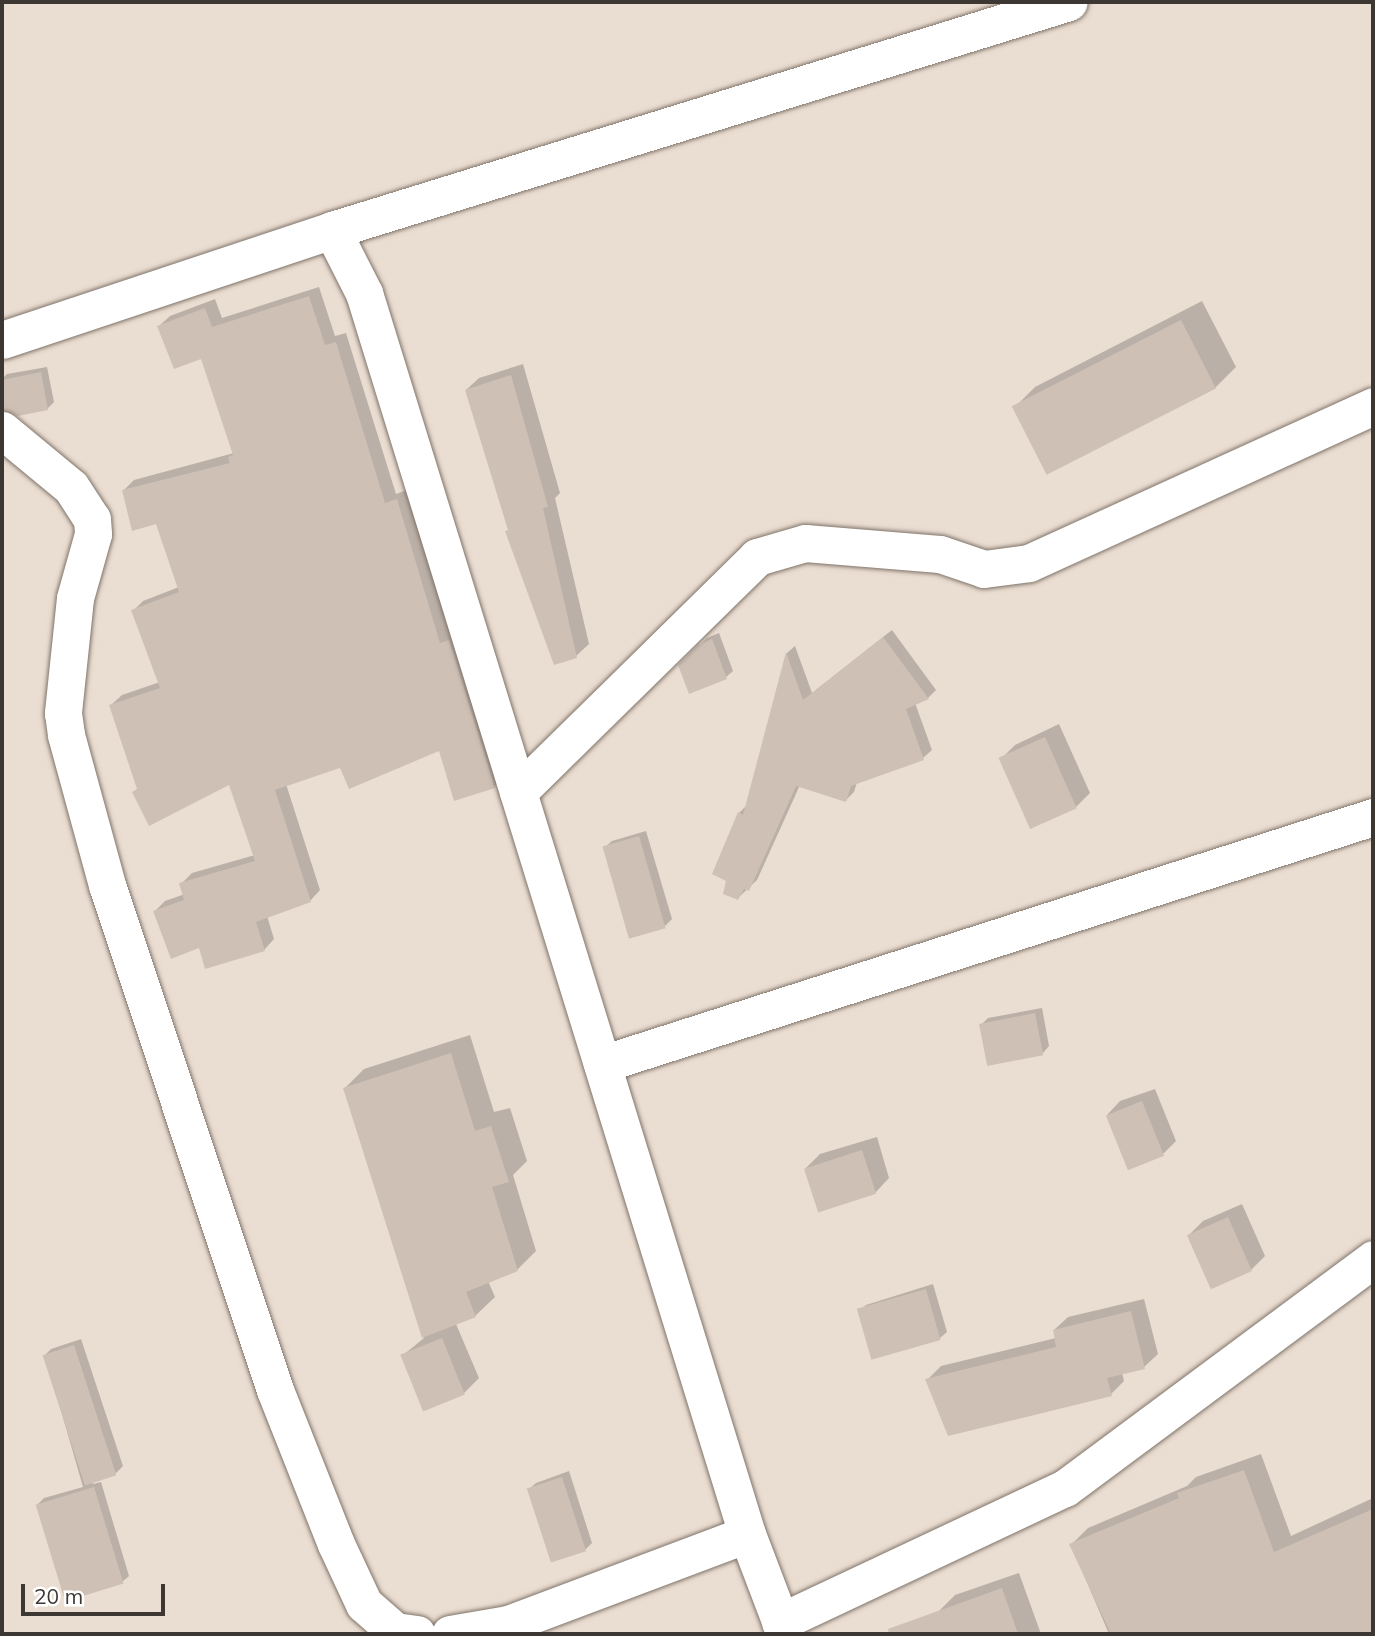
<!DOCTYPE html>
<html>
<head>
<meta charset="utf-8">
<style>
  body { margin:0 }
  #map { position:relative; width:1375px; height:1636px; overflow:hidden; background:#eaddd1; font-family:Mulish,sans-serif }
  div>[style] { position:absolute }
  [style*='--x'] { left:calc(var(--x)*1px); top:calc(var(--y)*1px); width:calc(var(--w)*1px); rotate:calc(var(--a)*1deg) }
  .shadow>* { inset:0; background:#0003 }
  .building>* { inset:0; background:#cec0b5; transform-origin:0 0 }
  .roads { filter:drop-shadow(0 0 2px #80746a) drop-shadow(0 0 2px #80746a) }
  .minor>* { height:37px; margin:-18.5px; padding:0 18.5px; transform-origin:18.5px; border-radius:18.5px; background:#fff }
  span { translate:-50% -50%; white-space:nowrap; text-align:center; line-height:1.15; -webkit-text-stroke:6px #fff; paint-order:stroke }
  .frame { position:absolute; inset:0; border:4px solid #3d3733; pointer-events:none }
  .scale { position:absolute; left:21px; top:1584px; width:144px; height:32px; box-sizing:border-box; border:4px solid #3d3733; border-top:0; padding-left:9px; font-size:21px; line-height:24px; white-space:nowrap; color:#3d3733; -webkit-text-stroke:5px #fff; paint-order:stroke }
</style>
</head>
<body>
<div id="map">
  <div class="shadow">
    <i style="clip-path:polygon(319px 287px,335px 336px,346px 333px,396px 494px,407px 490px,504px 776px,494px 787px,440px 749px,341px 766px,286px 784px,320px 890px,310px 901px,267px 916px,274px 939px,264px 950px,200px 945px,155px 911px,165px 901px,185px 894px,181px 884px,192px 873px,255px 855px,230px 783px,134px 792px,138px 788px,111px 705px,122px 695px,160px 682px,133px 611px,143px 601px,179px 587px,157px 522px,124px 490px,134px 480px,234px 453px,202px 357px,159px 326px,170px 316px,215px 299px,222px 318px)"></i>
    <i style="clip-path:polygon(1202px 301px,1236px 367px,1215px 388px,1014px 408px,1035px 387px)"></i>
    <i style="clip-path:polygon(523px 364px,560px 493px,555px 498px,589px 644px,576px 656px,510px 529px,466px 390px,479px 378px)"></i>
    <i style="clip-path:polygon(47px 367px,54px 402px,47px 409px,5px 408px,2px 379px,7px 374px)"></i>
    <i style="clip-path:polygon(892px 630px,936px 690px,928px 698px,915px 703px,932px 750px,923px 758px,857px 782px,854px 792px,846px 800px,800px 785px,757px 880px,738px 898px,739px 813px,748px 804px,787px 653px,795px 646px,812px 693px)"></i>
    <i style="clip-path:polygon(719px 633px,733px 671px,726px 677px,680px 665px,707px 638px)"></i>
    <i style="clip-path:polygon(1059px 724px,1090px 793px,1076px 807px,1001px 759px,1015px 745px)"></i>
    <i style="clip-path:polygon(646px 831px,672px 919px,665px 926px,605px 847px,612px 841px)"></i>
    <i style="clip-path:polygon(1042px 1008px,1049px 1046px,1043px 1053px,981px 1025px,988px 1018px)"></i>
    <i style="clip-path:polygon(470px 1035px,494px 1112px,510px 1108px,527px 1161px,513px 1175px,536px 1251px,517px 1270px,488px 1281px,495px 1297px,475px 1316px,456px 1324px,479px 1378px,464px 1393px,425px 1409px,402px 1356px,424px 1338px,345px 1088px,364px 1069px)"></i>
    <i style="clip-path:polygon(1155px 1089px,1176px 1141px,1163px 1154px,1107px 1115px,1120px 1101px)"></i>
    <i style="clip-path:polygon(877px 1137px,889px 1178px,875px 1193px,806px 1168px,820px 1154px)"></i>
    <i style="clip-path:polygon(1242px 1204px,1265px 1256px,1251px 1270px,1189px 1235px,1203px 1221px)"></i>
    <i style="clip-path:polygon(933px 1284px,947px 1332px,940px 1338px,859px 1311px,866px 1305px)"></i>
    <i style="clip-path:polygon(1144px 1299px,1158px 1354px,1144px 1367px,1122px 1373px,1124px 1381px,1111px 1394px,928px 1379px,941px 1366px,1056px 1338px,1054px 1330px,1068px 1317px)"></i>
    <i style="clip-path:polygon(81px 1339px,123px 1466px,116px 1473px,92px 1481px,93px 1484px,101px 1482px,129px 1576px,122px 1582px,37px 1505px,44px 1498px,83px 1487px,45px 1355px,51px 1349px)"></i>
    <i style="clip-path:polygon(1261px 1454px,1291px 1536px,1373px 1498px,1373px 1619px,1352px 1634px,1109px 1634px,1071px 1545px,1088px 1528px,1187px 1486px,1196px 1477px)"></i>
    <i style="clip-path:polygon(569px 1471px,592px 1543px,585px 1550px,529px 1489px,536px 1483px)"></i>
    <i style="clip-path:polygon(1019px 1573px,1041px 1634px,946px 1634px,938px 1612px,955px 1595px)"></i>
  </div>
  <div class="building">
    <i style="clip-path:polygon(309px 296px,325px 345px,336px 342px,385px 503px,397px 499px,440px 643px,449px 640px,495px 788px,454px 801px,439px 751px,349px 789px,340px 768px,275px 790px,311px 902px,256px 922px,265px 951px,205px 969px,199px 948px,171px 959px,153px 911px,184px 900px,179px 883px,255px 861px,229px 785px,149px 826px,132px 792px,137px 789px,109px 705px,160px 688px,131px 610px,179px 592px,156px 524px,132px 531px,122px 490px,230px 463px,228px 457px,233px 455px,201px 359px,174px 369px,157px 326px,205px 308px,212px 327px)"></i>
    <i style="left:1181px;top:320px;width:77px;height:190px;rotate:63deg"></i>
    <i style="clip-path:polygon(41px 372px,48px 410px,18px 416px,2px 410px,2px 380px)"></i>
    <i style="clip-path:polygon(511px 375px,548px 507px,543px 508px,577px 658px,554px 665px,505px 531px,508px 530px,465px 390px)"></i>
    <i style="clip-path:polygon(883px 637px,929px 699px,906px 709px,924px 760px,851px 786px,846px 802px,796px 786px,749px 891px,744px 889px,738px 900px,723px 894px,726px 881px,712px 874px,738px 812px,743px 815px,786px 652px,803px 700px)"></i>
    <i style="clip-path:polygon(712px 639px,727px 679px,689px 694px,678px 665px,698px 645px)"></i>
    <i style="left:1045px;top:737px;width:78px;height:51px;rotate:66deg"></i>
    <i style="left:639px;top:836px;width:96px;height:38px;rotate:74deg"></i>
    <i style="left:1035px;top:1013px;width:43px;height:57px;rotate:79deg"></i>
    <i style="clip-path:polygon(451px 1053px,475px 1131px,491px 1126px,509px 1182px,492px 1187px,518px 1271px,466px 1292px,476px 1317px,422px 1338px,343px 1088px)"></i>
    <i style="left:1142px;top:1101px;width:59px;height:39px;rotate:68deg"></i>
    <i style="left:862px;top:1150px;width:46px;height:61px;rotate:72deg"></i>
    <i style="left:1228px;top:1217px;width:59px;height:45px;rotate:66deg"></i>
    <i style="left:926px;top:1289px;width:53px;height:72px;rotate:74deg"></i>
    <i style="clip-path:polygon(1131px 1311px,1145px 1369px,1107px 1378px,1112px 1396px,948px 1436px,925px 1379px,1056px 1347px,1053px 1330px)"></i>
    <i style="left:442px;top:1338px;width:61px;height:45px;rotate:68deg"></i>
    <i style="left:74px;top:1345px;width:137px;height:33px;rotate:72deg"></i>
    <i style="clip-path:polygon(1244px 1470px,1274px 1552px,1373px 1509px,1373px 1634px,1111px 1634px,1069px 1544px,1179px 1498px,1177px 1493px)"></i>
    <i style="left:562px;top:1477px;width:78px;height:37px;rotate:72deg"></i>
    <i style="left:94px;top:1487px;width:101px;height:61px;rotate:73deg"></i>
    <i style="clip-path:polygon(1002px 1588px,1018px 1634px,889px 1634px,888px 1629px)"></i>
  </div>
  <div class="roads">
    <div class="minor">
      <i style="--x:332;--y:230;--w:71;--a:63.1"></i>
      <i style="--x:364;--y:293;--w:1299;--a:72.85"></i>
      <i style="--x:747;--y:1534;--w:107;--a:69.2"></i>
      <i style="--x:2;--y:340;--w:348;--a:-18.4"></i>
      <i style="--x:332;--y:230;--w:771;--a:-17.19"></i>
      <i style="--x:2;--y:430;--w:89;--a:39.6"></i>
      <i style="--x:71;--y:487;--w:38;--a:57"></i>
      <i style="--x:92;--y:519;--w:15;--a:86"></i>
      <i style="--x:93;--y:534;--w:66;--a:105.7"></i>
      <i style="--x:75;--y:598;--w:116;--a:96"></i>
      <i style="--x:63;--y:713;--w:22;--a:82"></i>
      <i style="--x:66;--y:735;--w:156;--a:74.7"></i>
      <i style="--x:107;--y:885;--w:532;--a:71.6"></i>
      <i style="--x:275;--y:1390;--w:166;--a:68.4"></i>
      <i style="--x:336;--y:1544;--w:66;--a:65"></i>
      <i style="--x:364;--y:1604;--w:41;--a:41.1"></i>
      <i style="--x:395;--y:1631;--w:22;--a:8"></i>
      <i style="--x:518;--y:792;--w:335;--a:-44.5"></i>
      <i style="--x:757;--y:557;--w:50;--a:-16.3"></i>
      <i style="--x:805;--y:543;--w:135;--a:4.7"></i>
      <i style="--x:940;--y:554;--w:46;--a:18.8"></i>
      <i style="--x:984;--y:569;--w:45;--a:-7.6"></i>
      <i style="--x:1029;--y:563;--w:378;--a:-24.5"></i>
      <i style="--x:602;--y:1064;--w:810;--a:-17.76"></i>
      <i style="--x:780;--y:1622;--w:315;--a:-25.2"></i>
      <i style="--x:1065;--y:1488;--w:384;--a:-36.6"></i>
      <i style="--x:450;--y:1634;--w:59;--a:-9.8"></i>
      <i style="--x:508;--y:1624;--w:255;--a:-20.6"></i>
    </div>
  </div>
  <div class="frame"></div>
  <div class="scale">20 m</div>
</div>
</body>
</html>
